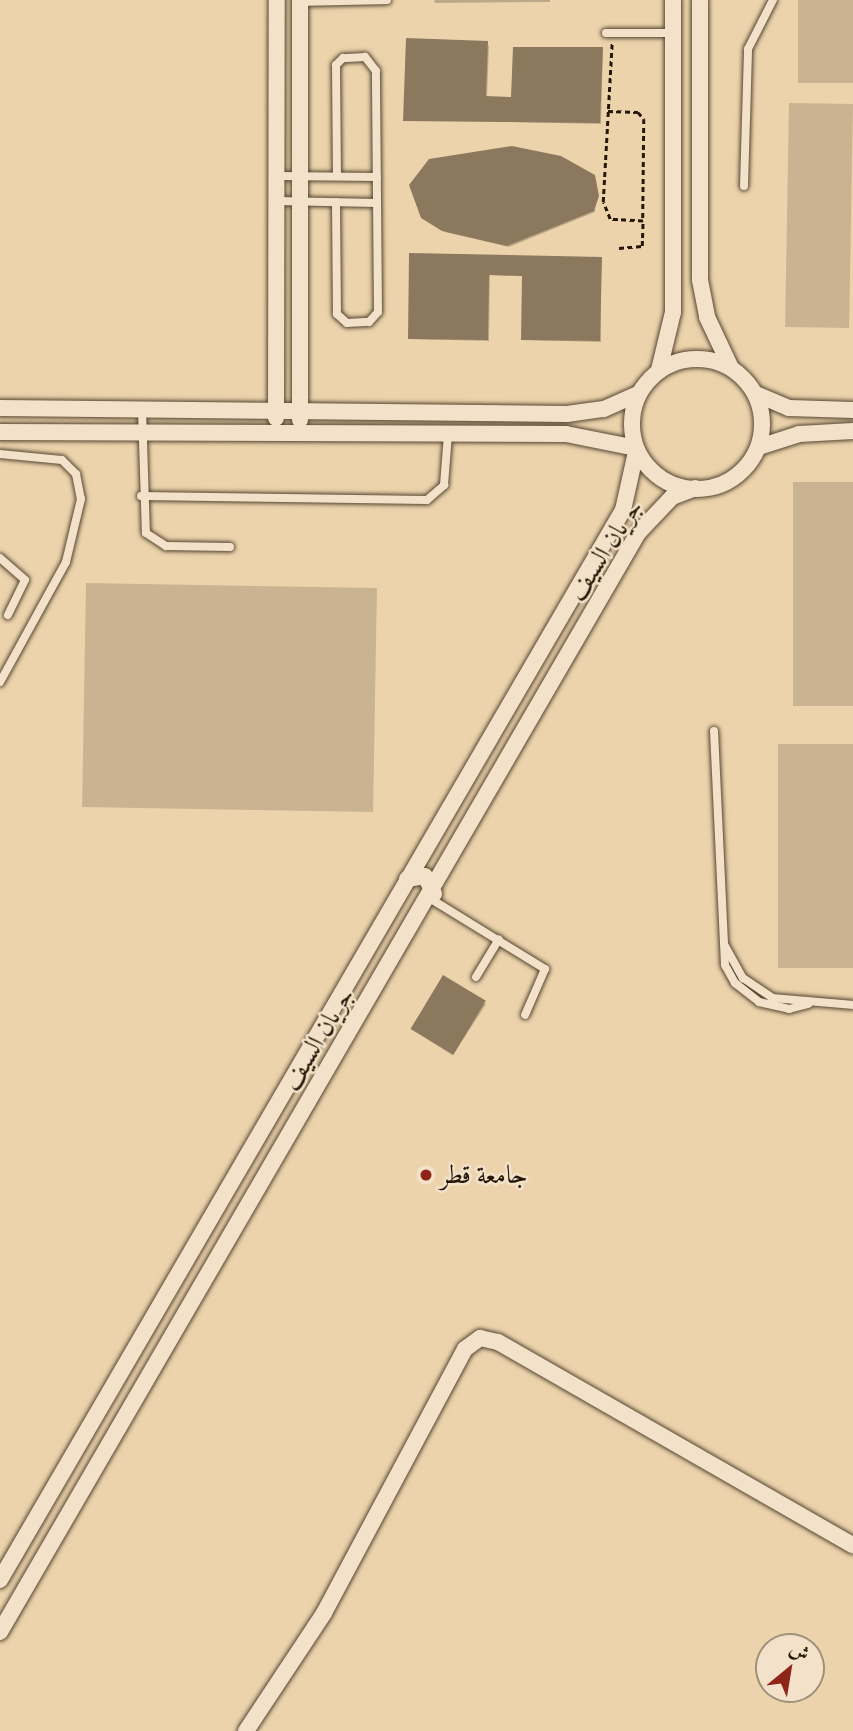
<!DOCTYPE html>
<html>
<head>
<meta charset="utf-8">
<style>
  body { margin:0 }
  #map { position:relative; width:853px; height:1731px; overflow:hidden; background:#ecd3ac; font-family:"IM FELL French Canon",Amiri,serif }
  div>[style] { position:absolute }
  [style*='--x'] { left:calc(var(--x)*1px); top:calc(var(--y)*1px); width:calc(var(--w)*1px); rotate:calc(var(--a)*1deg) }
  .green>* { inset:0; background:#cab390; transform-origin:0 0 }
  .shadow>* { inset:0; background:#0003; transform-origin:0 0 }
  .building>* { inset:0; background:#8c795d; transform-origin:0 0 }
  .path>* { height:2.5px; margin-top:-1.25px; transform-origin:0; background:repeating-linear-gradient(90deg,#241708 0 5px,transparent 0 8.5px) }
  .roads { filter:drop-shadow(0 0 2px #564631) drop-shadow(0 0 2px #564631) }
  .lane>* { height:8px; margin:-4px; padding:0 4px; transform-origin:4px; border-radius:4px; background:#f3e2c9 }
  .street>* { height:16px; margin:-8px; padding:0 8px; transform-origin:8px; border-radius:8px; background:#f3e2c9 }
  .street>.ring { margin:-8px; padding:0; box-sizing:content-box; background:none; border:16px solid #f3e2c9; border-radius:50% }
  .dots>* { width:19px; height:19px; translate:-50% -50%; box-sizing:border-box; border:4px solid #f3e2c9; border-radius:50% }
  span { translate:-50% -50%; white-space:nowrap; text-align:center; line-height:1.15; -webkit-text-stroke:5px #f3e2c9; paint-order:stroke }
  .street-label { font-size:26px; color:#241708 }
  .poi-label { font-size:26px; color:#241708 }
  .left { translate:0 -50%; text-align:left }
  .north { position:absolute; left:755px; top:1633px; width:70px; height:70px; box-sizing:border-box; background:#f3e2c9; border:2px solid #a0917c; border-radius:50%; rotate:30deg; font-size:19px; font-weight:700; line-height:28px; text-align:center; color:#241708 }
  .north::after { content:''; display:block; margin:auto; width:24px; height:32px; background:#8f2418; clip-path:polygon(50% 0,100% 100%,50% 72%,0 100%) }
</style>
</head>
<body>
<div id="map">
  <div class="green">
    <i style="left:798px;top:0;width:55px;height:83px"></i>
    <i style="left:789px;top:103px;width:64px;height:224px;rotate:1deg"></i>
    <i style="left:793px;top:482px;width:60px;height:224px"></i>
    <i style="left:86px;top:583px;width:291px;height:224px;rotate:1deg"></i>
    <i style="left:778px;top:744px;width:75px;height:224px"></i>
  </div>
  <div class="shadow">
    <i style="clip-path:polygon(434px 0,550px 0,550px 2px,435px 3px)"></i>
    <i style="clip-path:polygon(489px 45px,487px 98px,513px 99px,603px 48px,601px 124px,405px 120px)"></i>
    <i style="clip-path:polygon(596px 179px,595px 212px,509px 247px,445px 232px)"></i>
    <i style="clip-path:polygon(411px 255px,601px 259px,601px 342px,524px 340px,524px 276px,490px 275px,489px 341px,411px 339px)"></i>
    <i style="left:444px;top:977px;width:50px;height:61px;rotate:33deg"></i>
  </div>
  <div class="building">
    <i style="clip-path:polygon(406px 38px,488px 41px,486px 96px,511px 97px,513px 47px,603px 47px,600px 123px,403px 121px)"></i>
    <i style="clip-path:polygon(512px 146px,561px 156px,595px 175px,599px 196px,594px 211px,507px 246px,442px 231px,421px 218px,409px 185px,429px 159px)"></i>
    <i style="clip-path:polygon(409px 253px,602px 257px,600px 341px,521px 340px,522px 276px,489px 275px,488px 340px,408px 339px)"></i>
    <i style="left:443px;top:975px;width:50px;height:63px;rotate:31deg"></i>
  </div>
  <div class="path">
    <i style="--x:608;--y:111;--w:30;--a:2"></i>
    <i style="--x:638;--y:112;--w:9;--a:49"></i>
    <i style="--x:644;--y:119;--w:102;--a:90.6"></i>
    <i style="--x:643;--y:221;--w:33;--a:-177"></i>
    <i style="--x:610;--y:219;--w:18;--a:-112"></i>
    <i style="--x:603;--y:202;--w:159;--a:-86.8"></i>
    <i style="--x:619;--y:248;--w:23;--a:-5"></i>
    <i style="--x:642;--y:246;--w:25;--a:-88"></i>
  </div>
  <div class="roads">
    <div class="lane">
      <i style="--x:300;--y:2;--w:87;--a:-1.3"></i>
      <i style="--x:606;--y:33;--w:67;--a:0"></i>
      <i style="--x:277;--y:176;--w:100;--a:0.6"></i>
      <i style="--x:744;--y:186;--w:137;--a:-88.3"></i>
      <i style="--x:748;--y:49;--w:55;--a:-63"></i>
      <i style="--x:277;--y:201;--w:100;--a:1.1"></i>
      <i style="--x:336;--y:202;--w:112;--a:89.5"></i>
      <i style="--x:337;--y:314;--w:13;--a:42"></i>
      <i style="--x:347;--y:323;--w:22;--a:-3"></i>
      <i style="--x:369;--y:322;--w:13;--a:-48"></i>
      <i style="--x:378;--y:312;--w:241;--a:-90.5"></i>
      <i style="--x:376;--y:71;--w:18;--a:-128"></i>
      <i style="--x:365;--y:57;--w:22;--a:177"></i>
      <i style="--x:343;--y:58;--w:10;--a:135"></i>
      <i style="--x:336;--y:65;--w:111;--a:89.5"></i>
      <i style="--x:142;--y:409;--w:124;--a:88.2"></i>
      <i style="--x:146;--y:533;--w:24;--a:33"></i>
      <i style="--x:166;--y:546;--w:64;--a:0.9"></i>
      <i style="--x:0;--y:454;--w:62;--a:5.5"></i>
      <i style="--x:62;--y:460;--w:20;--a:45"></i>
      <i style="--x:76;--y:474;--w:25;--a:79"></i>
      <i style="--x:81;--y:499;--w:65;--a:103.4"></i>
      <i style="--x:66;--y:562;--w:137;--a:118.8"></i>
      <i style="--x:141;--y:496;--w:286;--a:0.8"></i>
      <i style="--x:427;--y:500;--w:23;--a:-41"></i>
      <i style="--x:444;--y:485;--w:51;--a:-85.5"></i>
      <i style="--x:0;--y:558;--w:33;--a:41"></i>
      <i style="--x:25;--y:580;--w:39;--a:116"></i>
      <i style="--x:714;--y:731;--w:234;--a:87.3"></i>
      <i style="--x:725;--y:965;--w:21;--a:61"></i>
      <i style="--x:735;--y:983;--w:31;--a:38"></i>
      <i style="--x:759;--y:1002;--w:31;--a:13"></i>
      <i style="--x:789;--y:1009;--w:20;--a:-15"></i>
      <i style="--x:431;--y:899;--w:134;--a:31.6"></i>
      <i style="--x:545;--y:969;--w:50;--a:113.5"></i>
      <i style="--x:725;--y:946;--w:37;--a:61"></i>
      <i style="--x:743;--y:978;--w:36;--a:34"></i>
      <i style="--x:773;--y:998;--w:80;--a:5"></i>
      <i style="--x:476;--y:977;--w:44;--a:-58.8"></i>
    </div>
    <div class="street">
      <i style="--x:700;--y:0;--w:280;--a:90"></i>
      <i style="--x:700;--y:280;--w:38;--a:79"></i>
      <i style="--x:707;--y:317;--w:56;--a:64.8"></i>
      <i class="ring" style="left:632px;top:359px;width:114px;height:114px"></i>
      <i style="--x:659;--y:370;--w:60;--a:-76.4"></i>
      <i style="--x:673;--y:312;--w:312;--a:-90"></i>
      <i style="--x:756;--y:394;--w:36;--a:23"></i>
      <i style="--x:789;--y:408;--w:64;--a:1.8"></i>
      <i style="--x:0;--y:408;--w:567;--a:0.61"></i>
      <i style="--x:567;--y:414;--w:37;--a:-8"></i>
      <i style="--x:604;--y:409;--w:37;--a:-24"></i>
      <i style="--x:276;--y:418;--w:418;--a:-89.9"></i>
      <i style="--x:300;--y:420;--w:420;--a:-90"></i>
      <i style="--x:0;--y:432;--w:566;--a:0.2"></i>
      <i style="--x:566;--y:434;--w:71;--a:11.3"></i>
      <i style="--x:759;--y:447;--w:42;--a:-18"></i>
      <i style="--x:799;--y:434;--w:54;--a:-3.2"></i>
      <i style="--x:407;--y:879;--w:18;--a:-9"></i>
      <i style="--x:425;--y:876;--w:20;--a:63"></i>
      <i style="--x:0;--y:1580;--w:1238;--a:-59.79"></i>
      <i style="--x:623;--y:510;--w:59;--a:-77.4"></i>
      <i style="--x:0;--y:1632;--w:1271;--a:-59.86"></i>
      <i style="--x:638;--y:533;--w:50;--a:-46.6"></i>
      <i style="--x:672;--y:497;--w:25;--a:-21"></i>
      <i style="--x:246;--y:1731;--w:141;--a:-56.5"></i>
      <i style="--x:324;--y:1613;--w:299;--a:-61.9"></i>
      <i style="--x:465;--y:1349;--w:19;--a:-36"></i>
      <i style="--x:480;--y:1338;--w:18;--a:13"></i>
      <i style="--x:498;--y:1342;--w:409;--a:29.8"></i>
    </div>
  </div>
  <div class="dots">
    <i style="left:426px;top:1175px;background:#8f2418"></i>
  </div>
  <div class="street-label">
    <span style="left:605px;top:550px;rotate:-57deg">جريان السيف</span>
    <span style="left:318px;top:1039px;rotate:-59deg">جريان السيف</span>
  </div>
  <div class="poi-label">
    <span class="left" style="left:440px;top:1175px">جامعة قطر</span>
  </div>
  <div class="north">ش</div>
</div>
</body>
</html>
